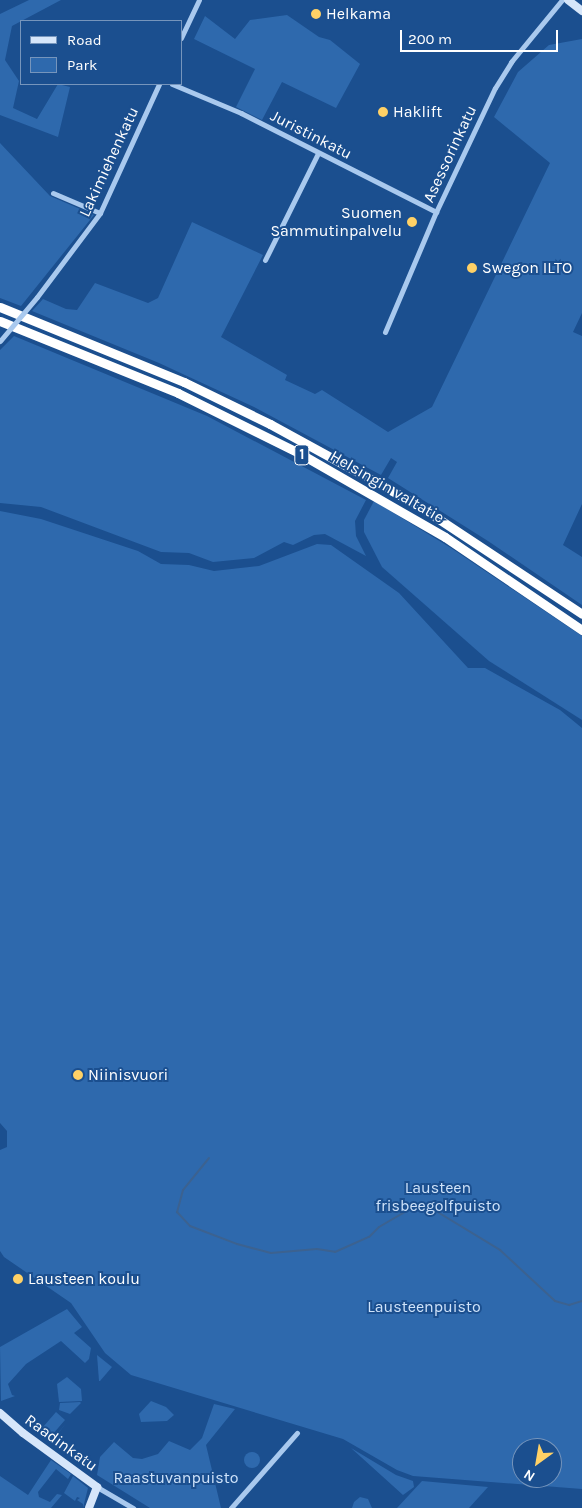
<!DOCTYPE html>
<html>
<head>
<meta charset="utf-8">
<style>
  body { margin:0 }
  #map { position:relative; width:582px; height:1508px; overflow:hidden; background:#1b4f8f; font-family:Karla,sans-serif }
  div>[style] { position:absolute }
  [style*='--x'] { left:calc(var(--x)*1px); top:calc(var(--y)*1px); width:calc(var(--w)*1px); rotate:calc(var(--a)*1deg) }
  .green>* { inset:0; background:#2e69ad }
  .round { border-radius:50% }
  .stream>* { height:2px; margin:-1px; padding:0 1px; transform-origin:1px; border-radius:1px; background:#3c6290 }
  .street>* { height:5px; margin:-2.5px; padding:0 2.5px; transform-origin:2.5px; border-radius:2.5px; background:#a9c9ee }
  .secondary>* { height:8px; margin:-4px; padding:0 4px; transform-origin:4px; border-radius:4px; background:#d6e6fa }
  .highway>* { height:9px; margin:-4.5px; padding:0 4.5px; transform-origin:4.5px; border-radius:4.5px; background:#fff }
  .street-bridge>* { height:5px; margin:-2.5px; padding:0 2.5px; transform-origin:2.5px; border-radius:2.5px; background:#a9c9ee }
  .dots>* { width:14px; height:14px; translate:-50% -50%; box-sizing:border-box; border:2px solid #1b4f8f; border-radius:50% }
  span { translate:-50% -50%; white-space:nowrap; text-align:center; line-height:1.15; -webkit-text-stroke:4px #1b4f8f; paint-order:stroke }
  .shield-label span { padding:1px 4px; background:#1b4f8f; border:1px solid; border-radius:4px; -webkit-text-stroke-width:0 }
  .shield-label { font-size:15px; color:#fff; font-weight:700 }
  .poi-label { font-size:16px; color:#fff }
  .left { translate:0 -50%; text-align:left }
  .right { translate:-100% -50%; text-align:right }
  .street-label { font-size:16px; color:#fff }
  .park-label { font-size:16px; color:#cfe3fa }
  .legend { position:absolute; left:20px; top:20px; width:162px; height:65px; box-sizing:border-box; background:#1b4f8f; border:1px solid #7695bc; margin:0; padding:6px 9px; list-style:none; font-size:15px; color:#fff }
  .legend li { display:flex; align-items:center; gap:10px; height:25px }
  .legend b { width:25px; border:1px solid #7695bc }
  .north { position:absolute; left:512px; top:1438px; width:50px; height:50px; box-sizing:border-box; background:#1b4f8f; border:1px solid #7695bc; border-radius:50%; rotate:212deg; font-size:14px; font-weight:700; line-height:20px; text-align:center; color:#fff }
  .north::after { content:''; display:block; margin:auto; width:18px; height:22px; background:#ffd166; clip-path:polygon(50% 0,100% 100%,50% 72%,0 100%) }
  .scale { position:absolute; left:400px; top:30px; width:158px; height:22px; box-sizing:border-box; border:2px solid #fff; border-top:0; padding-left:6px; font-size:15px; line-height:18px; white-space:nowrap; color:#fff; -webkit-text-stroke:4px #1b4f8f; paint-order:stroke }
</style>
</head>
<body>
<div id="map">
  <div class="green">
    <i style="clip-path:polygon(29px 0,61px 0,12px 26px,5px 60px,19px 81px,13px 108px,37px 119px,58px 84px,70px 87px,58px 137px,0 115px,0 14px)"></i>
    <i style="clip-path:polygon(287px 15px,319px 37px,330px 40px,360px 64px,336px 108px,282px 82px,262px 120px,236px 107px,255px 69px,194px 39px,205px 16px,235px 39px,250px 20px)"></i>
    <i style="clip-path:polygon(582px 39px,582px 313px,573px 332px,582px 336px,582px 504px,563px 545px,582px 557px,582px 605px,488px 541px,388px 478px,397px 462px,391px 458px,381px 475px,254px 407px,159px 363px,32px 311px,43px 299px,66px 309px,77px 310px,95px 283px,148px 303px,158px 298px,192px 222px,263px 255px,221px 337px,287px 375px,285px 380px,315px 394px,322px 390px,388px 432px,432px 407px,550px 163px,494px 117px,518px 72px,549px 45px)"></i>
    <i style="clip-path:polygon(0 143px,50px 196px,94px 215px,21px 306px,0 298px)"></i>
    <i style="clip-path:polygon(14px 336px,207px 416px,366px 500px,355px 521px,356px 536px,366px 556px,325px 534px,314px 535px,293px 545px,284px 542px,254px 558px,213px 562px,189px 553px,161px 552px,41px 507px,0 503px,0 350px)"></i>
    <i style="clip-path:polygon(374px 501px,451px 548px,582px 636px,582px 720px,489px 661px,382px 567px,364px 532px,364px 520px)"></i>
    <i style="clip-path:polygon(evenodd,0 511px,41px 519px,138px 551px,161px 564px,189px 565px,214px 571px,259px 566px,317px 544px,331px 545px,399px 593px,468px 668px,485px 668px,560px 710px,582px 728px,582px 1489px,413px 1476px,397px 1470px,343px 1439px,131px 1375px,105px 1353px,71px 1303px,4px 1257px,0 1251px,0 1150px,7px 1147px,7px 1131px,0 1123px,0 511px,522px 1448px,552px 1448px,552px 1478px,522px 1478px,522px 1448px)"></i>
    <i style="clip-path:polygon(67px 1309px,82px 1327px,74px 1333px,91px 1348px,89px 1359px,85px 1363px,61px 1341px,26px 1364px,8px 1384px,12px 1395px,15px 1396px,1px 1401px,0 1347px)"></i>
    <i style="clip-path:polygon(97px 1355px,112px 1367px,100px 1381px,99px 1381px)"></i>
    <i style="clip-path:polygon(67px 1377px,81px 1389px,82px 1401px,59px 1402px,57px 1384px)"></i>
    <i style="clip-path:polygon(151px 1401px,166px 1407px,174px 1415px,167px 1421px,141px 1422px,139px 1414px)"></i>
    <i style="clip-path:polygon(60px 1403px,80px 1402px,81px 1403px,70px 1414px,59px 1410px)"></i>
    <i style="clip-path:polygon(214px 1404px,235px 1409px,206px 1445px,221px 1508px,150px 1508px,97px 1475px,100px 1457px,114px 1442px,133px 1458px,142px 1459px,158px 1454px,169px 1441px,190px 1450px,202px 1438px)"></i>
    <i style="clip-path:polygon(56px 1412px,65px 1420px,52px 1435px,46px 1430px,48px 1427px,43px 1427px)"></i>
    <i style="clip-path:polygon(66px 1423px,54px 1439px,89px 1468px,51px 1442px)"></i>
    <i style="clip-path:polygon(351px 1448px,396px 1475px,413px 1481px,414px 1487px,403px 1495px)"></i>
    <i class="round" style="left:244px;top:1452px;width:16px;height:16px"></i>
    <i style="clip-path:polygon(51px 1460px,71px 1474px,68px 1479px,56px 1469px,38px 1492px,39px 1497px,50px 1502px,57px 1494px,62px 1495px,51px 1508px,0 1508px,0 1476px,28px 1495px)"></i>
    <i style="clip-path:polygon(73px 1476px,88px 1488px,83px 1508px,83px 1504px,77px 1500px,80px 1498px,77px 1497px,75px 1501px,64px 1493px)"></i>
    <i style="clip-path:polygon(422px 1481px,488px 1487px,469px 1508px,397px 1508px)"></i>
    <i style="clip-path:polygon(360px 1497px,368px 1499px,372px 1508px,352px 1508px,354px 1502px)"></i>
  </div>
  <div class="stream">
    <i style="--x:209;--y:1158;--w:41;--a:129.1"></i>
    <i style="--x:183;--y:1190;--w:23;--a:105"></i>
    <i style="--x:177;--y:1212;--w:19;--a:47"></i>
    <i style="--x:190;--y:1226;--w:50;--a:21"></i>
    <i style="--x:237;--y:1244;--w:35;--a:15"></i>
    <i style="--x:271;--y:1253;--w:46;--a:-5"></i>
    <i style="--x:317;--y:1249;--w:18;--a:9"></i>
    <i style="--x:335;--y:1252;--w:37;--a:-24"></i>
    <i style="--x:369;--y:1237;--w:14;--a:-45"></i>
    <i style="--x:379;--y:1227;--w:44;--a:-30.1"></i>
    <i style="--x:417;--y:1205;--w:9;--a:0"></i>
    <i style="--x:426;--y:1205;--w:87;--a:31.3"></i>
    <i style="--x:500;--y:1250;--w:75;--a:42.8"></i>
    <i style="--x:555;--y:1301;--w:15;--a:16"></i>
    <i style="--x:569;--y:1305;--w:14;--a:-17"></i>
  </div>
  <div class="street">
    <i style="--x:181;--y:38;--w:42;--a:-64.7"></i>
    <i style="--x:172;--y:84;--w:75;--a:22.8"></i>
    <i style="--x:241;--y:113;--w:219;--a:26.9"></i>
    <i style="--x:53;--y:193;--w:51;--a:23.1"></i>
    <i style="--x:265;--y:260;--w:119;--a:-63.6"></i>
    <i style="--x:37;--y:297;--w:105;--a:-53.1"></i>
    <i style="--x:100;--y:213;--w:142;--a:-65.4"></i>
    <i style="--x:385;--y:332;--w:130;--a:-67"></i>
    <i style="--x:436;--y:212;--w:137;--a:-64.6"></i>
    <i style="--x:495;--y:88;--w:31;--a:-58"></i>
    <i style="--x:511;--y:62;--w:80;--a:-50.6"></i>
    <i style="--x:97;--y:1487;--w:42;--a:30.3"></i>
    <i style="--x:231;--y:1508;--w:100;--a:-48.7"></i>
  </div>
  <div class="secondary">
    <i style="--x:568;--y:0;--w:18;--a:38"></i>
    <i style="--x:0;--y:1413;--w:30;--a:41"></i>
    <i style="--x:23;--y:1433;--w:92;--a:36.1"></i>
    <i style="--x:97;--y:1487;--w:22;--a:111"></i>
  </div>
  <div class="highway">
    <i style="--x:0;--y:307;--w:199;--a:22.2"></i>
    <i style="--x:184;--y:382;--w:96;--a:26"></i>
    <i style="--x:270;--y:424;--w:166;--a:28.7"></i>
    <i style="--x:416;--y:504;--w:199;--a:33.5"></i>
    <i style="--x:0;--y:321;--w:192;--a:22"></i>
    <i style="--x:178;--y:393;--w:135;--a:26.4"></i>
    <i style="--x:299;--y:453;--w:168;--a:29.9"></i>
    <i style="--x:445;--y:537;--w:166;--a:34.2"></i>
  </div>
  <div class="street-bridge">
    <i style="--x:0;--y:341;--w:57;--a:-49.9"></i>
  </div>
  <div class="dots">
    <i style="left:316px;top:14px;background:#ffd166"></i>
    <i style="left:383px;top:112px;background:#ffd166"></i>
    <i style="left:412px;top:222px;background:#ffd166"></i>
    <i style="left:472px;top:268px;background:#ffd166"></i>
    <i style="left:78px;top:1075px;background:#ffd166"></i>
    <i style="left:18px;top:1279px;background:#ffd166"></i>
  </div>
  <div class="shield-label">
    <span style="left:302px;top:455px">1</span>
  </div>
  <div class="poi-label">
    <span class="left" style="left:326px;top:14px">Helkama</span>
    <span class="left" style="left:393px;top:112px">Haklift</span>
    <span class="right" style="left:402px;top:222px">Suomen<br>Sammutinpalvelu</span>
    <span class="left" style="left:482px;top:268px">Swegon ILTO</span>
    <span class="left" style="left:88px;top:1075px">Niinisvuori</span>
    <span class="left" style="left:28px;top:1279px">Lausteen koulu</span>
  </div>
  <div class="street-label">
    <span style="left:311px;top:135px;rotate:27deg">Juristinkatu</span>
    <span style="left:450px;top:154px;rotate:-65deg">Asessorinkatu</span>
    <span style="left:109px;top:162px;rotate:-65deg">Lakimiehenkatu</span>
    <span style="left:387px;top:487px;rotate:30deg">Helsingin valtatie</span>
    <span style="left:61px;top:1443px;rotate:36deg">Raadinkatu</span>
  </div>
  <div class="park-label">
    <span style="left:438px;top:1197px">Lausteen<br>frisbeegolfpuisto</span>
    <span style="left:424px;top:1307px">Lausteenpuisto</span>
    <span style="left:176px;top:1478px">Raastuvanpuisto</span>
  </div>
  <ul class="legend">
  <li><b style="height:6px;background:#d6e6fa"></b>Road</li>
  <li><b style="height:14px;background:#2e69ad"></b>Park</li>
  </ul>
  <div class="north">N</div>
  <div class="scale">200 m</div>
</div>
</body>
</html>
